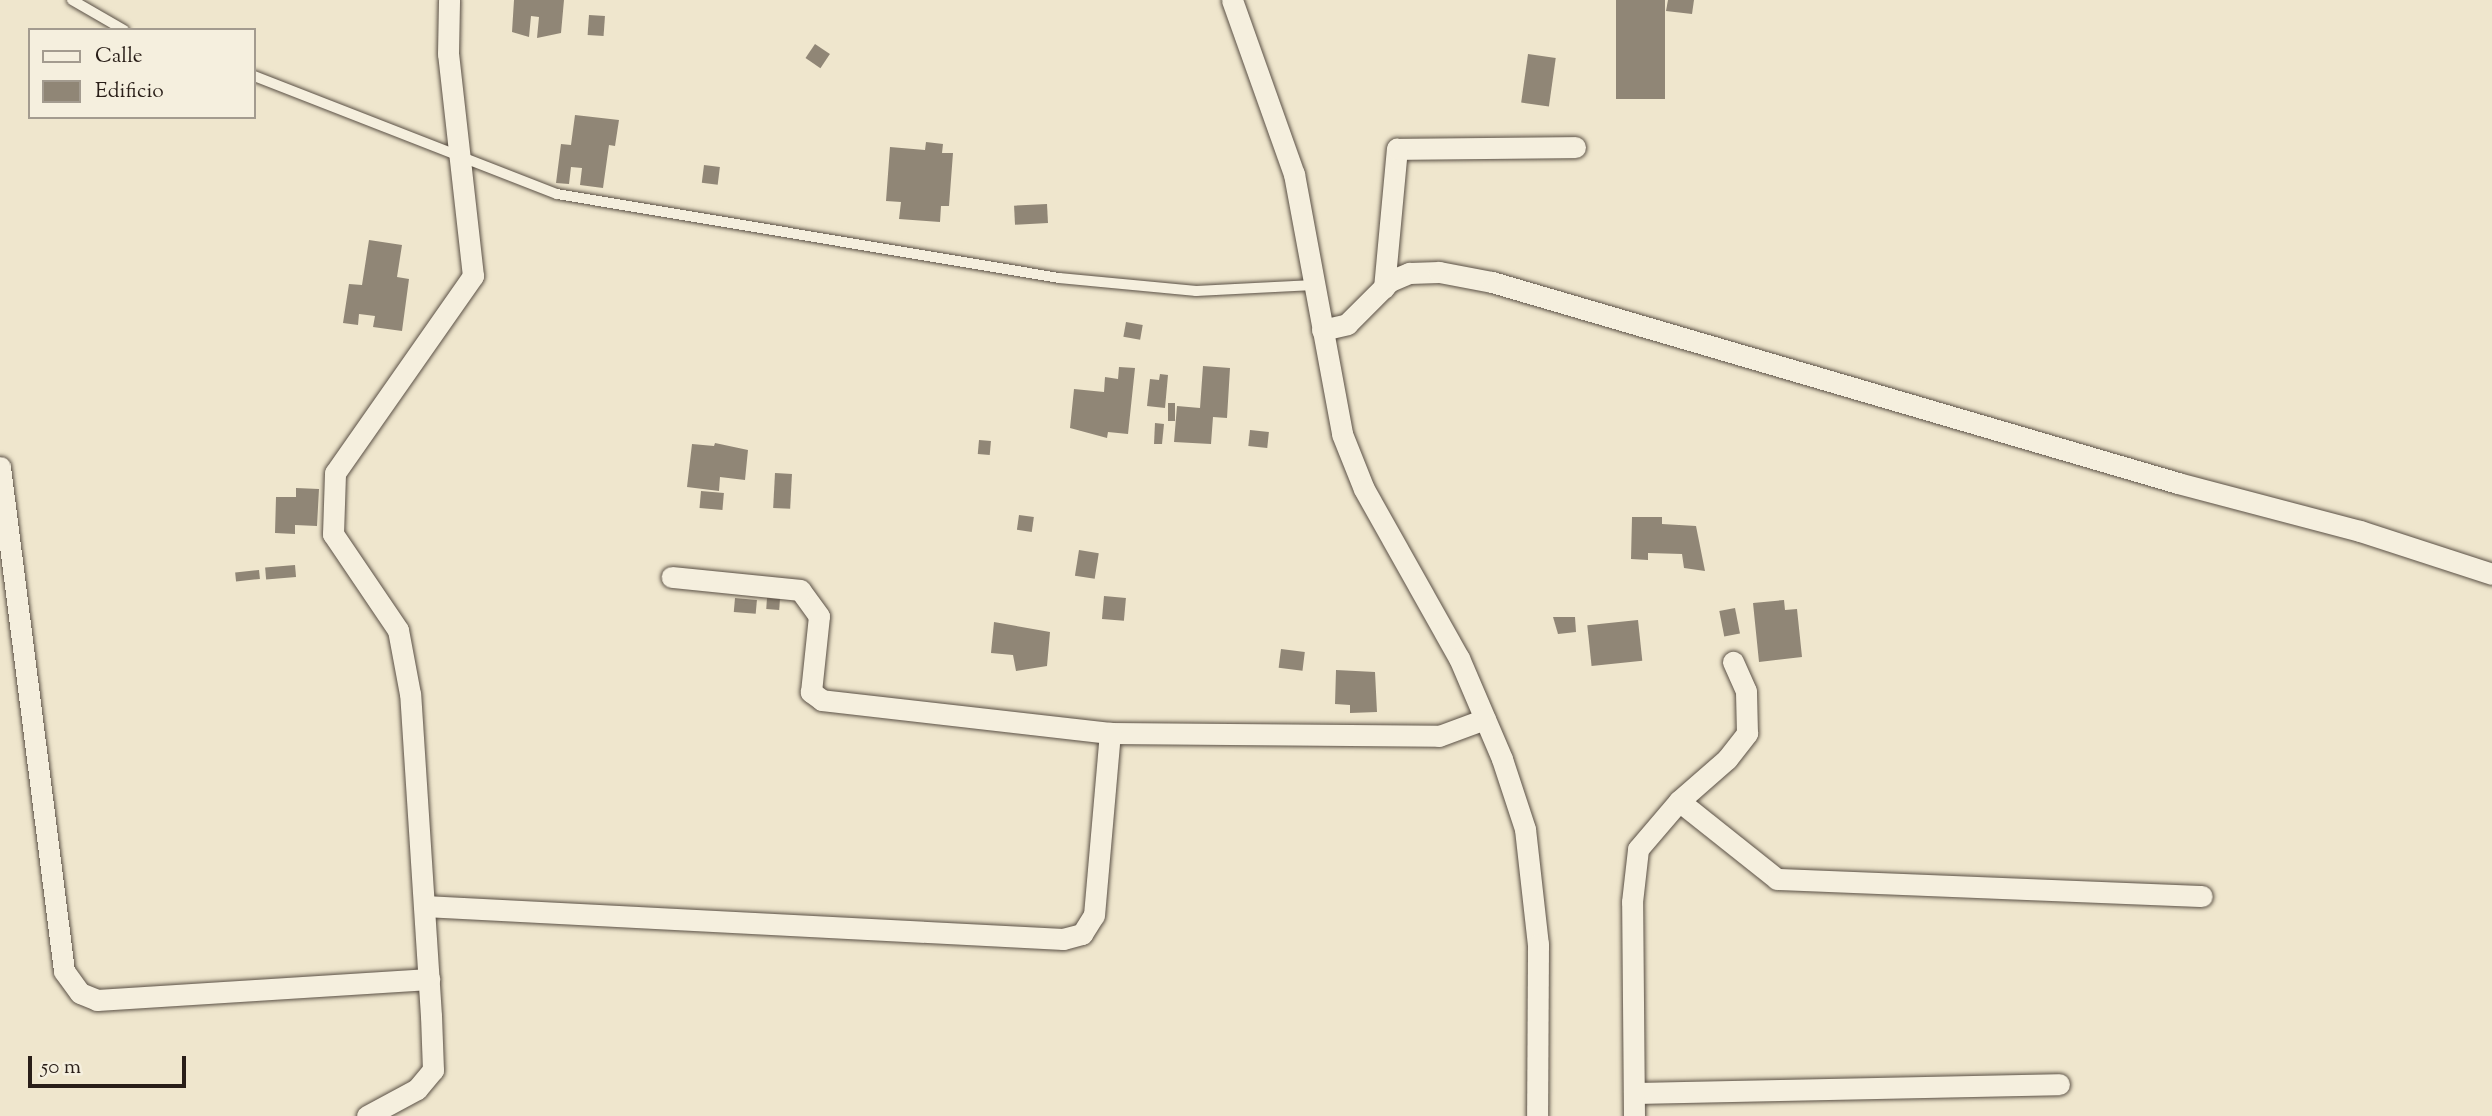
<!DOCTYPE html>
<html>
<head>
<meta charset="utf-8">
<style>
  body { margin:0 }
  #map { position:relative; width:2492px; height:1116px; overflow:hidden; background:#efe6cd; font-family:"Sorts Mill Goudy",serif }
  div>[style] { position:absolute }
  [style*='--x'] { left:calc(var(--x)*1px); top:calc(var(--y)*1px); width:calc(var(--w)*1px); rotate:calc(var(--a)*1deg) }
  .building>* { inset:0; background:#908676; transform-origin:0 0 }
  .roads { filter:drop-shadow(0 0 2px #5a5045) drop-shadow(0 0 2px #5a5045) }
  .lane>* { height:10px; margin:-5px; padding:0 5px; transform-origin:5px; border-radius:5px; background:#f5efde }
  .street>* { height:21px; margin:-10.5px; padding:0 10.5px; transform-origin:10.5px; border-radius:10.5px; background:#f5efde }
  span { translate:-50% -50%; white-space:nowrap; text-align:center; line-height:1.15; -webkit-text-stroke:7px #f5efde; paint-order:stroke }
  .legend { position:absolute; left:28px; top:28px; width:228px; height:91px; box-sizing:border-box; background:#f5efde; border:2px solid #a39b8f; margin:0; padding:9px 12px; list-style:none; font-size:21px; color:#291e18 }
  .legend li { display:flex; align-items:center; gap:14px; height:35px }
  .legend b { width:35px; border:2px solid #a39b8f }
  .scale { position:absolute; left:28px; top:1056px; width:158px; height:32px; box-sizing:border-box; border:4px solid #291e18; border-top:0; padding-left:9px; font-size:21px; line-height:24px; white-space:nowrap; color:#291e18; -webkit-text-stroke:5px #f5efde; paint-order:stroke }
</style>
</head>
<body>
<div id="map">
  <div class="building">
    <i style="clip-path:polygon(514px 0,564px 0,561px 33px,537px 38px,539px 17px,531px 16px,529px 37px,512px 32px)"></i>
    <i style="left:1616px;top:0;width:49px;height:99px"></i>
    <i style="clip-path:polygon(1668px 0,1694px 0,1692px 14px,1666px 11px)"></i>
    <i style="left:589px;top:15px;width:16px;height:20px;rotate:4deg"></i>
    <i style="left:815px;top:44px;width:18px;height:17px;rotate:34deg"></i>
    <i style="left:1528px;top:54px;width:28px;height:49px;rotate:8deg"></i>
    <i style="clip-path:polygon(575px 115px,619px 120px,615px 146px,609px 145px,603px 188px,580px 185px,582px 168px,571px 167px,569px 184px,556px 183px,561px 144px,571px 145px)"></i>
    <i style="clip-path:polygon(926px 142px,943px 144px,942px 153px,953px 153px,949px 206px,941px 206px,940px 222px,899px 219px,901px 202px,886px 201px,890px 147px,925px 150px)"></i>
    <i style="left:704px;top:165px;width:16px;height:18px;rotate:7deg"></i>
    <i style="left:1047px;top:204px;width:19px;height:33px;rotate:87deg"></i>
    <i style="clip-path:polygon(369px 240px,402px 245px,397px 277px,409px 279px,402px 331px,373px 327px,375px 316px,359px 314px,358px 325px,343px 323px,349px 284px,362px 285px)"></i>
    <i style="left:1126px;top:322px;width:17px;height:15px;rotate:10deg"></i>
    <i style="clip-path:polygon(1203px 366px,1230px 368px,1227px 418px,1213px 417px,1211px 444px,1174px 442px,1177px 406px,1200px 408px)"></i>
    <i style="clip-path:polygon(1119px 367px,1135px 368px,1128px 434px,1108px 432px,1107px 438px,1070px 428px,1074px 389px,1104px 392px,1105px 377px,1118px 379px)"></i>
    <i style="clip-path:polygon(1160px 374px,1168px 375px,1165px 408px,1147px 406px,1150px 379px,1159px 380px)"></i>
    <i style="left:1168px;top:403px;width:7px;height:18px"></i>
    <i style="clip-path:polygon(1155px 423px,1164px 424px,1162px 444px,1154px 444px)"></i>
    <i style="left:1250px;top:430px;width:19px;height:16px;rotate:6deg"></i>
    <i style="left:979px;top:440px;width:12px;height:14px;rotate:5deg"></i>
    <i style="clip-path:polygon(715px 443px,748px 450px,745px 480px,720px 477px,719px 491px,687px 487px,692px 444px,714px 446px)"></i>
    <i style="left:775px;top:473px;width:17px;height:35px;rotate:3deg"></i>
    <i style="clip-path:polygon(296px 488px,319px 489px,317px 526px,295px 525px,295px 534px,275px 533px,276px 497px,296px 497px)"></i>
    <i style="left:701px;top:491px;width:23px;height:17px;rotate:5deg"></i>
    <i style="left:1019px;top:515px;width:15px;height:15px;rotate:8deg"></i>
    <i style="clip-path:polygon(1632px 517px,1662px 517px,1662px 524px,1696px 526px,1705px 571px,1684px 568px,1682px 554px,1648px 553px,1648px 560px,1631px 559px)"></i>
    <i style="left:1079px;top:550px;width:20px;height:26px;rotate:9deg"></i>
    <i style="left:295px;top:565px;width:12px;height:30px;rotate:85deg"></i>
    <i style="left:259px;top:570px;width:9px;height:24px;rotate:84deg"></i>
    <i style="left:1104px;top:596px;width:22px;height:23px;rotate:5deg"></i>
    <i style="left:735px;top:598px;width:22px;height:14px;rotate:5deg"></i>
    <i style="left:767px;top:598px;width:13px;height:11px;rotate:4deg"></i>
    <i style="clip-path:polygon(1784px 600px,1785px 610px,1797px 609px,1802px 657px,1759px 662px,1753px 603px)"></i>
    <i style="left:1735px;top:608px;width:26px;height:16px;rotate:79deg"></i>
    <i style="clip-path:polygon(1553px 617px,1575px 617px,1576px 632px,1558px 634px)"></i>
    <i style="left:1638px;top:620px;width:41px;height:51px;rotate:84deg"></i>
    <i style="clip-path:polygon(994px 622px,1050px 632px,1047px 666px,1016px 671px,1013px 655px,991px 653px)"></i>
    <i style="left:1281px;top:649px;width:24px;height:19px;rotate:7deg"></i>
    <i style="clip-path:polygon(1336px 670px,1375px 672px,1377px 712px,1350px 713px,1350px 705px,1335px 704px)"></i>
  </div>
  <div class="roads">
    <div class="lane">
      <i style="--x:72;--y:0;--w:60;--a:30"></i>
      <i style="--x:254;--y:76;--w:325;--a:21.3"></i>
      <i style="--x:557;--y:194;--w:509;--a:9.5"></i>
      <i style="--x:1059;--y:278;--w:138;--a:5.4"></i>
      <i style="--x:1196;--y:291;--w:118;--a:-2.9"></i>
    </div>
    <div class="street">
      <i style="--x:1232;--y:0;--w:185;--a:70.4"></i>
      <i style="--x:1294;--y:174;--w:264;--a:79.5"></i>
      <i style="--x:1342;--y:434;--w:59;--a:68.2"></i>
      <i style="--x:1364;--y:489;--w:194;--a:60.7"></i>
      <i style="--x:1459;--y:658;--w:110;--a:66.9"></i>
      <i style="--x:1502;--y:759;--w:74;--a:71.8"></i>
      <i style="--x:1525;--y:829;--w:116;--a:83.6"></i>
      <i style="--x:1538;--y:944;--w:172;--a:90.3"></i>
      <i style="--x:1384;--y:288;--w:140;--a:-84.7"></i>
      <i style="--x:1397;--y:149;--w:178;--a:-0.6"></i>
      <i style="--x:1322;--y:330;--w:26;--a:-13"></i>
      <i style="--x:1347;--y:324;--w:61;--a:-45"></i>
      <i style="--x:1390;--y:281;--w:21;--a:-23"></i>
      <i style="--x:1409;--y:273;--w:30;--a:-2"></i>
      <i style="--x:1439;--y:272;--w:54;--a:10.7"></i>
      <i style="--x:1492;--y:282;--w:715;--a:16.33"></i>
      <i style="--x:2178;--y:483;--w:188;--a:14.8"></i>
      <i style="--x:2360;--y:531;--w:139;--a:18"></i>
      <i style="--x:0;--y:467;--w:508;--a:82.76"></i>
      <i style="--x:64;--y:971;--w:27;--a:54"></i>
      <i style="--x:80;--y:993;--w:18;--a:22"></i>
      <i style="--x:97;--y:1000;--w:333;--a:-3.6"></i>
      <i style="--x:1110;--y:733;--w:329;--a:0.5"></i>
      <i style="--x:1439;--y:736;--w:49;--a:-20.3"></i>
      <i style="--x:1679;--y:801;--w:125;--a:38.5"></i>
      <i style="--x:1777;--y:879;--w:425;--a:2.3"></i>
      <i style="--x:424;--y:906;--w:640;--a:2.96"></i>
      <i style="--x:1063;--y:939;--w:20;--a:-15"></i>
      <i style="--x:1082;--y:934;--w:22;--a:-58"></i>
      <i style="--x:1094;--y:915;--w:183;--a:-85"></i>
      <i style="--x:1110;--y:733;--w:290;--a:-173.5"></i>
      <i style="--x:822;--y:700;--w:14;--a:-144"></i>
      <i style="--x:811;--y:692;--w:76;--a:-84"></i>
      <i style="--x:819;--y:616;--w:32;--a:-126"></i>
      <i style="--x:800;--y:590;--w:129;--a:-174.2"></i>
      <i style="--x:1634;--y:1093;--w:425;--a:-1.2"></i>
      <i style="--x:367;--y:1116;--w:57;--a:-28.4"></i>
      <i style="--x:417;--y:1089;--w:25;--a:-50"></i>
      <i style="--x:433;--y:1070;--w:54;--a:-92.1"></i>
      <i style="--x:431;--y:1016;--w:323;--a:-93.7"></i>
      <i style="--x:410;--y:694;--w:65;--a:-100.6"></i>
      <i style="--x:398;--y:630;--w:116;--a:-124.1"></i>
      <i style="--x:333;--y:534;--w:61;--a:-88.1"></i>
      <i style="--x:335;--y:473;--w:241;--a:-55"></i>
      <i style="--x:473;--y:276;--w:223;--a:-96.4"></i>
      <i style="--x:448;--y:54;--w:54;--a:-88.9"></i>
      <i style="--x:1634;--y:1116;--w:214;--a:-90.5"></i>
      <i style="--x:1632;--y:902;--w:53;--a:-83.5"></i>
      <i style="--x:1638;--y:849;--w:63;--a:-49.5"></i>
      <i style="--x:1679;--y:801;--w:64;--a:-41.2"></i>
      <i style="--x:1727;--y:759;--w:33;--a:-52"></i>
      <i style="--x:1747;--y:733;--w:42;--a:-91.4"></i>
      <i style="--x:1746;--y:691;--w:32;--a:-114"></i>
    </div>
  </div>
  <ul class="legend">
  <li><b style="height:9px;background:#f5efde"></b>Calle</li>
  <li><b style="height:19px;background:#908676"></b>Edificio</li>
  </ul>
  <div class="scale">50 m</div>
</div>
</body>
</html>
